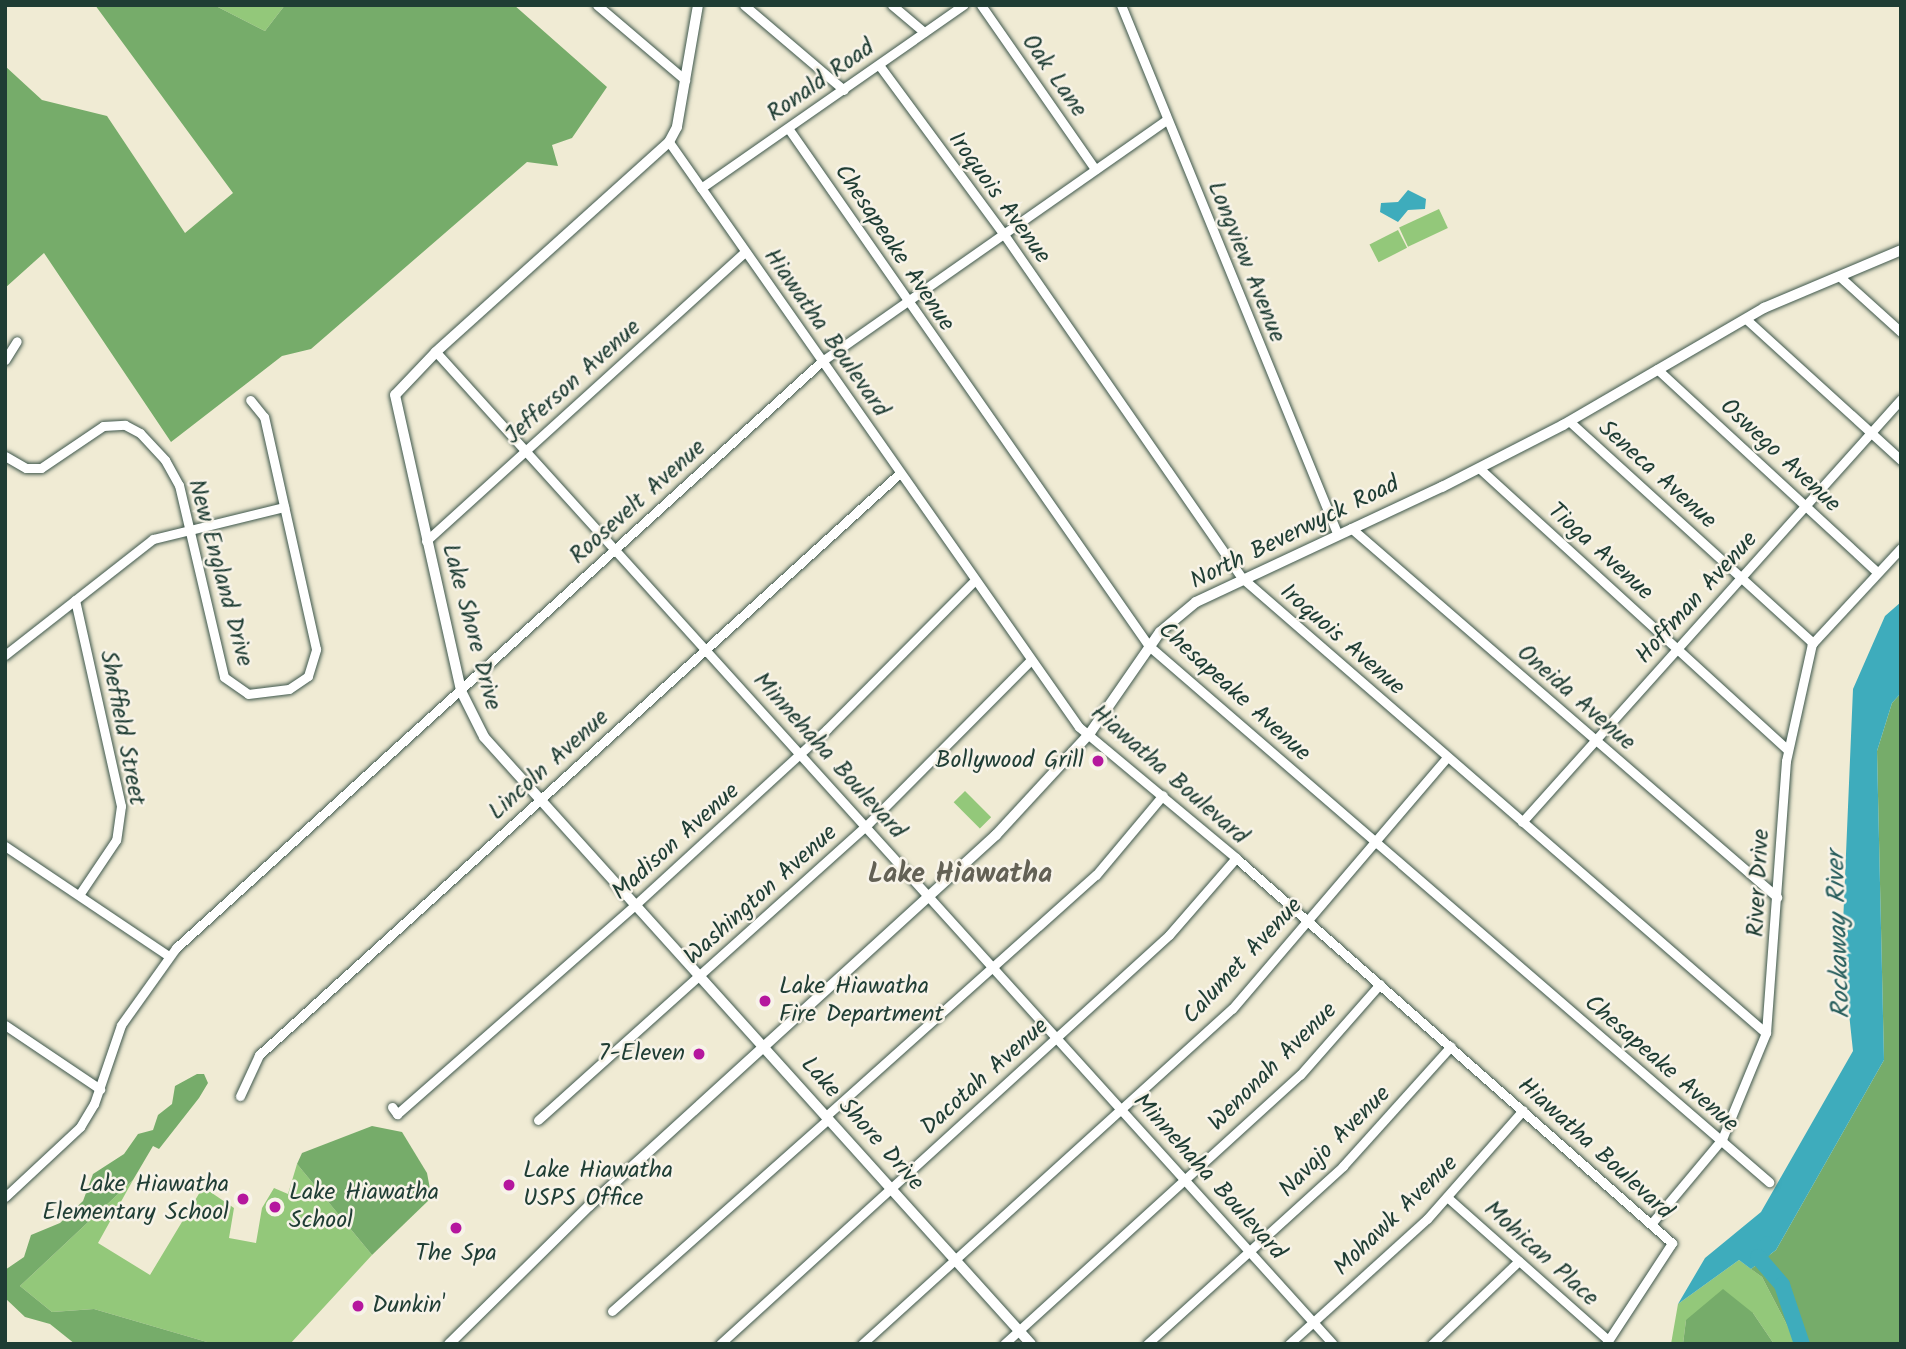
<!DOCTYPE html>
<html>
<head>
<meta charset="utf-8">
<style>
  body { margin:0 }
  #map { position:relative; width:1906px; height:1349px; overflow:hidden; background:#f0ebd4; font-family:Kalam,sans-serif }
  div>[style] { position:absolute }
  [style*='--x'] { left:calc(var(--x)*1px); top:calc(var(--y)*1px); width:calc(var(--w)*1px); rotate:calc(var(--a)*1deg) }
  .green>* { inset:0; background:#93c87a; transform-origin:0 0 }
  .forest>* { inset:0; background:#76ac6a }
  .water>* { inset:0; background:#3eacbc }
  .river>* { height:16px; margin:-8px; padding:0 8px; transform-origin:8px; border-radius:8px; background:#3eacbc }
  .roads { filter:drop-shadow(0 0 2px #3e574c) drop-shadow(0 0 2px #3e574c) }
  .minor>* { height:9px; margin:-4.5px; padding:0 4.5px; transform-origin:4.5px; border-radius:4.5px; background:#fff }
  .tertiary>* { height:10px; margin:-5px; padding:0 5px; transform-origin:5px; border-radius:5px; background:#fff }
  .dots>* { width:19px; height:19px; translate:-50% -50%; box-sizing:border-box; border:4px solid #f7f3e8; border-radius:50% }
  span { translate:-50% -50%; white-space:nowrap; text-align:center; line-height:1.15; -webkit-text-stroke:5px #f7f3e8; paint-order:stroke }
  .street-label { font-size:24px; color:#1f3d34 }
  .poi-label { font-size:24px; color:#1f3d34 }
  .right { translate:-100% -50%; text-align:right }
  .left { translate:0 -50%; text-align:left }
  .water-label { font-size:26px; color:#285e5d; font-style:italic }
  .quarter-label { font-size:28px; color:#636155; font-weight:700 }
  .frame { position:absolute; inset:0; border:7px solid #1f3d34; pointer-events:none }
</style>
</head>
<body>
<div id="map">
  <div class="green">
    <i style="clip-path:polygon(214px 5px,285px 5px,265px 31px)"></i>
    <i style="left:1439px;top:209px;width:21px;height:44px;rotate:65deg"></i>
    <i style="left:1398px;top:230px;width:20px;height:32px;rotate:63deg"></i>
    <i style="left:965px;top:791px;width:37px;height:16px;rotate:45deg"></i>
    <i style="clip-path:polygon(297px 1164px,372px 1255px,290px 1344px,207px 1342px,94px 1309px,52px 1312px,20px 1286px,133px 1180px,98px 1243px,150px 1275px,203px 1187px,234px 1208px,229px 1238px,256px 1243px,262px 1208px,274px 1188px,288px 1194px)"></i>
    <i style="clip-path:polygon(1739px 1260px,1762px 1277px,1797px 1344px,1774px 1344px,1753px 1313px,1686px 1320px,1683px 1344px,1671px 1344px,1678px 1304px)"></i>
  </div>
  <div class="forest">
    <i style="clip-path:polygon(95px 5px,214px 5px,265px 31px,285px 5px,514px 5px,607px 87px,572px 138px,552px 145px,558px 166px,527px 162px,311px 349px,282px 356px,171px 442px,44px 253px,5px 288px,5px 66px,42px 100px,107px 116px,185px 233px,233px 193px)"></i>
    <i style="clip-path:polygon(1901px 693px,1901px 1344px,1797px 1344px,1762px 1277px,1751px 1269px,1776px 1250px,1884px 1060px,1877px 751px,1892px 703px)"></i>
    <i style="clip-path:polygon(197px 1074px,204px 1074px,208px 1083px,199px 1098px,159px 1149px,153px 1146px,133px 1180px,20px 1286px,52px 1312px,94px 1309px,207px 1342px,291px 1344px,75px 1344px,50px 1324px,25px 1317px,5px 1298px,5px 1270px,24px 1257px,31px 1235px,60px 1223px,83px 1201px,93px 1174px,124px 1154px,138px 1134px,153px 1130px,158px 1115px,172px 1104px,175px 1086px)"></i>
    <i style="clip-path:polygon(372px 1126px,402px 1132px,427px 1173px,430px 1189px,430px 1199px,372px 1255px,297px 1164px,302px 1153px)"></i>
    <i style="clip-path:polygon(1723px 1289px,1753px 1313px,1774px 1344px,1683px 1344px,1686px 1320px)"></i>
  </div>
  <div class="water">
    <i style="clip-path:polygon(1408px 190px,1426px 199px,1425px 209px,1408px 210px,1398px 222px,1380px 212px,1381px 203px,1398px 202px)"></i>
    <i style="clip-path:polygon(1901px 602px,1901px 693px,1892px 703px,1877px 751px,1884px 1060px,1776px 1250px,1751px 1269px,1739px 1260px,1678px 1304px,1705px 1258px,1761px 1212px,1853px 1051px,1842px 948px,1853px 689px,1885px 616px)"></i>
  </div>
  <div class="river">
    <i style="--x:1768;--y:1244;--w:16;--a:128"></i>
    <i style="--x:1758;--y:1257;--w:37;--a:49"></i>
    <i style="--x:1782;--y:1285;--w:62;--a:71.3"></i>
  </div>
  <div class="roads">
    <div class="minor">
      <i style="--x:597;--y:5;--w:116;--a:40.4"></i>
      <i style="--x:744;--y:5;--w:131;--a:40.4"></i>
      <i style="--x:892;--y:5;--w:42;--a:40.2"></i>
      <i style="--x:981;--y:5;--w:200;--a:55.2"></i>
      <i style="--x:1121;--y:5;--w:570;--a:67.75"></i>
      <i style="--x:879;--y:65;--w:209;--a:53.6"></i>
      <i style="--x:1003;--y:233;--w:418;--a:55.3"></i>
      <i style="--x:1241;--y:577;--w:695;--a:40.98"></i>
      <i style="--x:788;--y:128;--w:631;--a:55.13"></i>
      <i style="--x:1149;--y:646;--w:820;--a:40.84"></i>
      <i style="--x:669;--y:142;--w:714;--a:54.98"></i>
      <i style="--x:1079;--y:727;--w:204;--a:39.8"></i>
      <i style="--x:1236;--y:858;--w:582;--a:41.45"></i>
      <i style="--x:1672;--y:1243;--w:121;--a:123.2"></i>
      <i style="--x:701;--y:188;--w:320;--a:-34.9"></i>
      <i style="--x:1839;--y:276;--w:84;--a:42.1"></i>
      <i style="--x:1746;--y:319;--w:210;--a:42.3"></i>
      <i style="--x:436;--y:352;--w:1337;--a:47.88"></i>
      <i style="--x:5;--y:360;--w:22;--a:-58"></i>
      <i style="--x:1657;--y:369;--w:298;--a:42.7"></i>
      <i style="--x:1569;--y:421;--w:330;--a:42.3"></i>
      <i style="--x:5;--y:456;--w:24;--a:30"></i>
      <i style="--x:26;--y:468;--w:15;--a:0"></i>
      <i style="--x:41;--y:468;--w:75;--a:-34.1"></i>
      <i style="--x:103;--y:426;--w:22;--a:-3"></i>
      <i style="--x:125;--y:425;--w:17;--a:28"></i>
      <i style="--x:140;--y:433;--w:37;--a:47"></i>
      <i style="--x:165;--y:460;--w:29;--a:61"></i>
      <i style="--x:179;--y:485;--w:197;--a:76.8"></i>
      <i style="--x:224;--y:677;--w:29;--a:35"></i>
      <i style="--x:248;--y:694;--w:41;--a:-7"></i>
      <i style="--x:289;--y:689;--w:23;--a:-34"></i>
      <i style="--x:308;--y:676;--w:28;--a:-73"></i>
      <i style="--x:316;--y:649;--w:238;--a:-102.6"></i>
      <i style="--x:264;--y:417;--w:22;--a:-129"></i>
      <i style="--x:1479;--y:468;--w:418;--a:42.4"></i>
      <i style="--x:1351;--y:528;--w:564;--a:40.9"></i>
      <i style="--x:426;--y:541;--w:430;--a:-42.2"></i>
      <i style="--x:75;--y:600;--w:211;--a:77.4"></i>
      <i style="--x:121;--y:806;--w:34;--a:98"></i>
      <i style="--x:116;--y:840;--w:66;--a:123.9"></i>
      <i style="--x:5;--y:655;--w:188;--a:-38.1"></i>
      <i style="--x:153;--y:539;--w:135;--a:-13.7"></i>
      <i style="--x:1522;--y:822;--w:568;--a:-48.14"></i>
      <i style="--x:5;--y:846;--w:197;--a:33.9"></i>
      <i style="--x:5;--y:1025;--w:115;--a:34"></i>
      <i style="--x:240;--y:1096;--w:45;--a:-65.1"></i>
      <i style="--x:259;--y:1055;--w:866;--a:-42.24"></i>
      <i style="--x:392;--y:1107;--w:9;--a:54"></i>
      <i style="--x:397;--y:1114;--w:317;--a:-41.3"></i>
      <i style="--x:635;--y:905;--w:260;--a:-42.5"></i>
      <i style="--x:827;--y:729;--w:210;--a:-45.2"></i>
      <i style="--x:826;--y:1116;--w:362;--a:-41.8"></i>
      <i style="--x:1096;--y:875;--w:104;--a:-50.1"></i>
      <i style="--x:538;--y:1120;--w:440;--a:-41.9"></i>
      <i style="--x:866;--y:826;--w:234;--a:-45.2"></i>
      <i style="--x:5;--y:1197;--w:103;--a:-43"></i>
      <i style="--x:80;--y:1127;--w:27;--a:-59"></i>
      <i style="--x:94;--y:1104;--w:83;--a:-71.1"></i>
      <i style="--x:121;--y:1025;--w:95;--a:-54.5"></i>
      <i style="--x:176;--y:948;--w:873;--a:-42.26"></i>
      <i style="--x:822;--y:361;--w:421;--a:-35"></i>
      <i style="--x:1447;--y:1197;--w:215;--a:41.6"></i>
      <i style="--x:1651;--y:1224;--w:111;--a:-50.1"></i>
      <i style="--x:1722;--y:1139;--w:115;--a:-67.5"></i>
      <i style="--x:1766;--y:1033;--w:273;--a:-85.8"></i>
      <i style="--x:1786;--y:761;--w:120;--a:-77.5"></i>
      <i style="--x:1812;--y:644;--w:131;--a:-47.2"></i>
      <i style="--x:612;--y:1311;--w:289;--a:-41.6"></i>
      <i style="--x:720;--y:1344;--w:607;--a:-42.33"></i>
      <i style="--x:1169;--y:935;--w:102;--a:-49"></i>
      <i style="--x:862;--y:1344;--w:499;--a:-42.2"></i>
      <i style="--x:1232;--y:1009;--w:331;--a:-49.5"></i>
      <i style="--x:1004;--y:1344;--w:400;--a:-42.3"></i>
      <i style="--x:1300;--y:1075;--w:121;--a:-48.7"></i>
      <i style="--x:1147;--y:1344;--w:265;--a:-42.2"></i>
      <i style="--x:1343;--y:1166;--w:161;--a:-48"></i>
      <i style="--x:1289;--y:1344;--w:186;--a:-42.2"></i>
      <i style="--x:1427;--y:1219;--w:145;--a:-48.6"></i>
      <i style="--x:1432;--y:1344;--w:120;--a:-43.7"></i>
    </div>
    <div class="tertiary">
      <i style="--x:698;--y:5;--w:124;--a:99.8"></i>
      <i style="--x:677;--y:127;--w:17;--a:118"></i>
      <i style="--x:669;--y:142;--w:314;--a:138"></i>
      <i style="--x:436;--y:352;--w:59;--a:133.6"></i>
      <i style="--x:395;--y:395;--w:303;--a:77.4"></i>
      <i style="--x:461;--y:691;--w:51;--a:63.4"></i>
      <i style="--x:484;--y:737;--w:817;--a:47.98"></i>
      <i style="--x:449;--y:1344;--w:197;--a:-44.6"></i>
      <i style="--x:589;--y:1206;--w:551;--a:-42.35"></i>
      <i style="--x:996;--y:835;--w:139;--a:-47.3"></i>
      <i style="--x:1090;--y:733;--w:123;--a:-55.3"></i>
      <i style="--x:1160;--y:632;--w:47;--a:-39.8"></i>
      <i style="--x:1196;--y:602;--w:272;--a:-25.1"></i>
      <i style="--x:1442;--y:487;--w:136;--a:-27.1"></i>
      <i style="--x:1563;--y:425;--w:233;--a:-30.2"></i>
      <i style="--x:1764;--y:308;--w:149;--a:-22.9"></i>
    </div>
  </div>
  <div class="dots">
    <i style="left:1098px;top:761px;background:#b5179e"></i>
    <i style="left:765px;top:1001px;background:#b5179e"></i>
    <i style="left:699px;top:1054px;background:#b5179e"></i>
    <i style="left:509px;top:1185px;background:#b5179e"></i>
    <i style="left:243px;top:1199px;background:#b5179e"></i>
    <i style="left:275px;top:1207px;background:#b5179e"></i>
    <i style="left:456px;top:1228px;background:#b5179e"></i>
    <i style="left:358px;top:1306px;background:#b5179e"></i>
  </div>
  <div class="street-label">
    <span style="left:1054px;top:76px;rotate:55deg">Oak Lane</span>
    <span style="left:821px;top:81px;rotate:-35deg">Ronald Road</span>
    <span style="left:999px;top:198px;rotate:54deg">Iroquois Avenue</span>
    <span style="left:894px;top:248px;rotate:56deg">Chesapeake Avenue</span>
    <span style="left:1246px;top:262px;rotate:68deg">Longview Avenue</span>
    <span style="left:826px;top:333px;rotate:55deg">Hiawatha Boulevard</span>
    <span style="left:573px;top:382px;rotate:-42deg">Jefferson Avenue</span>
    <span style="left:1780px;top:456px;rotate:43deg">Oswego Avenue</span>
    <span style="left:1657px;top:475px;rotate:42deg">Seneca Avenue</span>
    <span style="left:638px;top:502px;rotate:-42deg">Roosevelt Avenue</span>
    <span style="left:1295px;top:533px;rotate:-26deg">North Beverwyck Road</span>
    <span style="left:1600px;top:552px;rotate:42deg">Tioga Avenue</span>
    <span style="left:220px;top:573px;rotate:75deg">New England Drive</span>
    <span style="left:1697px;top:598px;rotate:-48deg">Hoffman Avenue</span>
    <span style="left:471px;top:627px;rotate:75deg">Lake Shore Drive</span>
    <span style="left:1342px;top:640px;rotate:41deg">Iroquois Avenue</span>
    <span style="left:1234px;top:692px;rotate:42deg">Chesapeake Avenue</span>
    <span style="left:1576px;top:698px;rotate:41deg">Oneida Avenue</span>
    <span style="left:122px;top:728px;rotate:79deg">Sheffield Street</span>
    <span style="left:829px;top:756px;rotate:48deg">Minnehaha Boulevard</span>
    <span style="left:549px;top:765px;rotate:-42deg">Lincoln Avenue</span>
    <span style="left:1169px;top:775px;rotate:41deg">Hiawatha Boulevard</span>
    <span style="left:676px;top:842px;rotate:-42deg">Madison Avenue</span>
    <span style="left:1759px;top:883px;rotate:-87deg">River Drive</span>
    <span style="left:761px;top:895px;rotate:-42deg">Washington Avenue</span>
    <span style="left:1243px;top:961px;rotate:-47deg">Calumet Avenue</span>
    <span style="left:1661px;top:1064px;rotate:41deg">Chesapeake Avenue</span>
    <span style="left:1273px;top:1067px;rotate:-45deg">Wenonah Avenue</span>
    <span style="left:985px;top:1077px;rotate:-42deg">Dacotah Avenue</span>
    <span style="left:862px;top:1124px;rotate:48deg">Lake Shore Drive</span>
    <span style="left:1335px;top:1142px;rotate:-45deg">Navajo Avenue</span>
    <span style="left:1595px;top:1149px;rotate:42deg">Hiawatha Boulevard</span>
    <span style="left:1209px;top:1177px;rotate:48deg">Minnehaha Boulevard</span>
    <span style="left:1396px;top:1216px;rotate:-44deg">Mohawk Avenue</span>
    <span style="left:1541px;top:1254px;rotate:42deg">Mohican Place</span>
  </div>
  <div class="poi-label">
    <span class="right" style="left:1084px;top:761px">Bollywood Grill</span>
    <span class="left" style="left:779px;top:1001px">Lake Hiawatha<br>Fire Department</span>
    <span class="right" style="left:685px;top:1054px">7-Eleven</span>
    <span class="left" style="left:523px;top:1185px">Lake Hiawatha<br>USPS Office</span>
    <span class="right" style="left:229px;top:1199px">Lake Hiawatha<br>Elementary School</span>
    <span class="left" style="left:289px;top:1207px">Lake Hiawatha<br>School</span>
    <span style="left:456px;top:1254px">The Spa</span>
    <span class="left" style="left:372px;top:1306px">Dunkin'</span>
  </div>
  <div class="water-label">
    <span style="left:1840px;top:935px;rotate:-92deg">Rockaway River</span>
  </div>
  <div class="quarter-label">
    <span style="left:960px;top:875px">Lake Hiawatha</span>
  </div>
  <div class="frame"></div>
</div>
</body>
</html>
